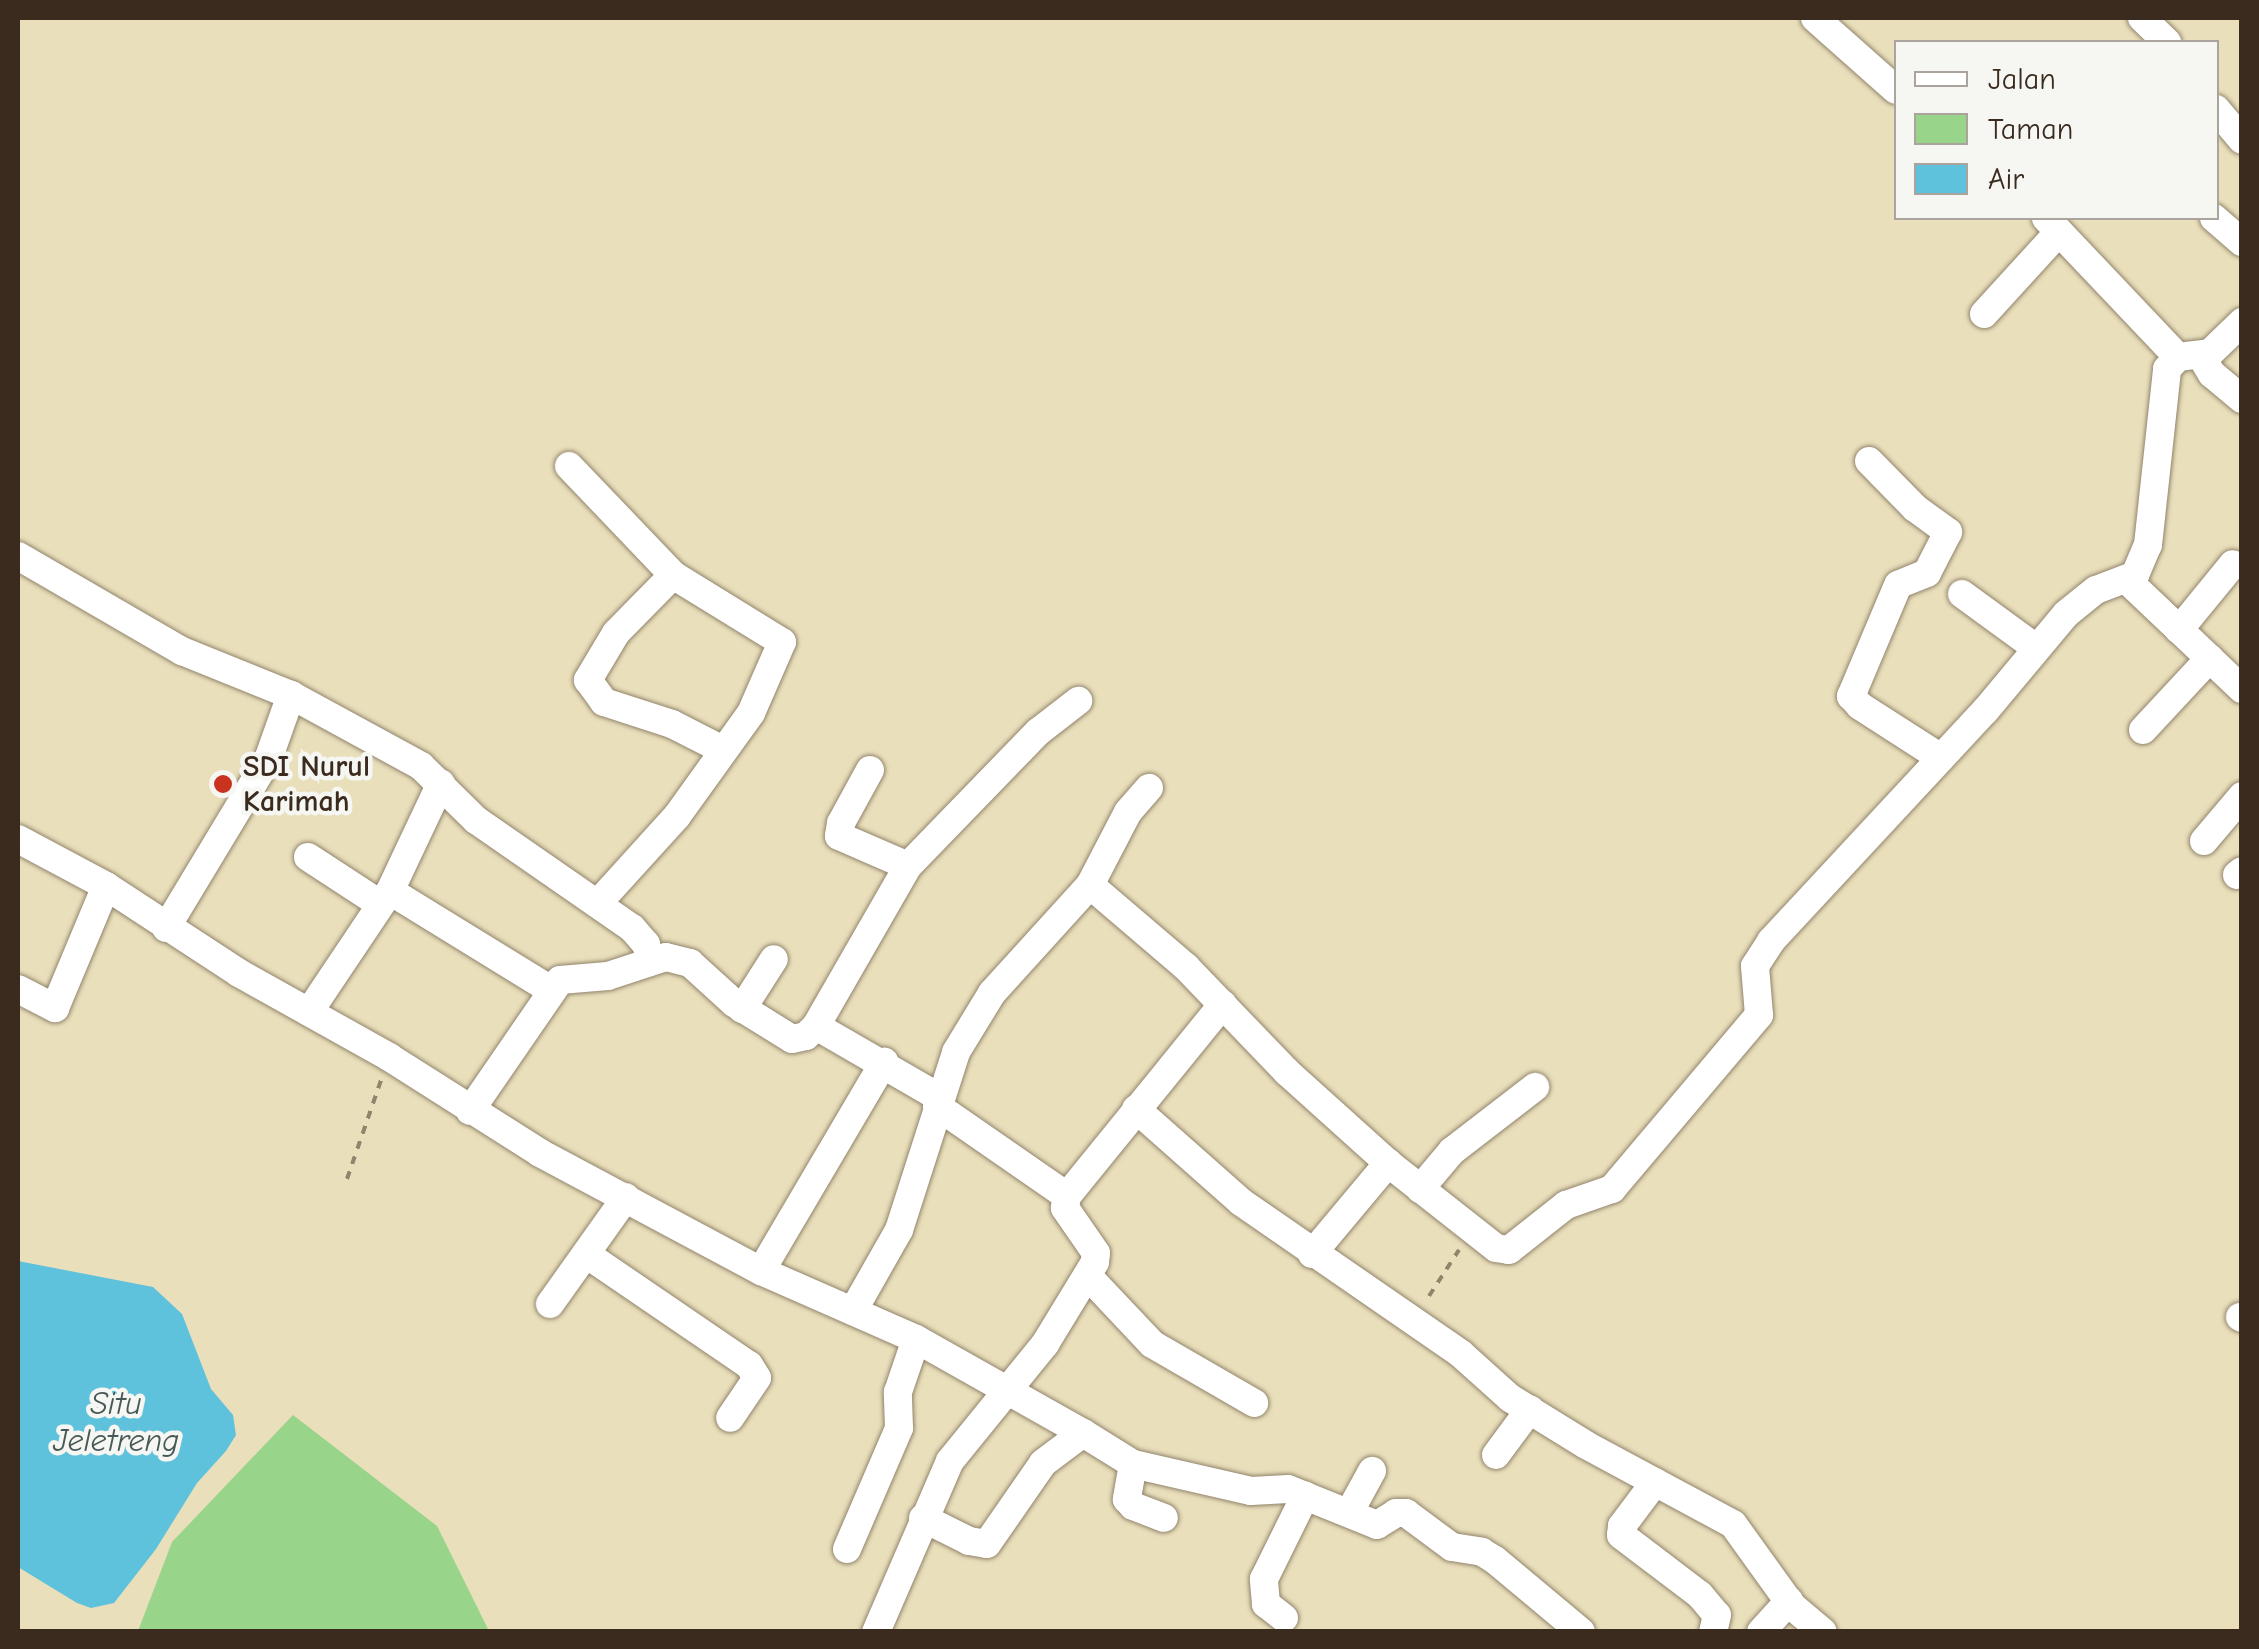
<!DOCTYPE html>
<html>
<head>
<meta charset="utf-8">
<style>
  body { margin:0 }
  #map { position:relative; width:2259px; height:1649px; overflow:hidden; background:#e9dfbb; font-family:"Comic Neue",sans-serif }
  div>[style] { position:absolute }
  [style*='--x'] { left:calc(var(--x)*1px); top:calc(var(--y)*1px); width:calc(var(--w)*1px); rotate:calc(var(--a)*1deg) }
  .green>* { inset:0; background:#98d489 }
  .water>* { inset:0; background:#5ec2dc }
  .path>* { height:4px; margin-top:-2px; transform-origin:0; background:repeating-linear-gradient(90deg,#92846c 0 8px,transparent 0 16px) }
  .roads { filter:drop-shadow(0 0 2px #92846c) drop-shadow(0 0 2px #92846c) }
  .minor>* { height:28px; margin:-14px; padding:0 14px; transform-origin:14px; border-radius:14px; background:#fff }
  .dots>* { width:28px; height:28px; translate:-50% -50%; box-sizing:border-box; border:5px solid #f6f6f2; border-radius:50% }
  span { translate:-50% -50%; white-space:nowrap; text-align:center; line-height:1.15; -webkit-text-stroke:9px #f6f6f2; paint-order:stroke }
  .poi-label { font-size:30px; color:#3b2a1e; font-weight:700 }
  .left { translate:0 -50%; text-align:left }
  .water-label { font-size:32px; color:#465857; font-style:italic }
  .frame { position:absolute; inset:0; border:20px solid #3b2a1e; pointer-events:none }
  .legend { position:absolute; left:1894px; top:40px; width:325px; height:180px; box-sizing:border-box; background:#f6f6f2; border:2px solid #aba49d; margin:0; padding:12px 18px; list-style:none; font-size:30px; color:#3b2a1e }
  .legend li { display:flex; align-items:center; gap:20px; height:50px }
  .legend b { width:50px; border:2px solid #aba49d }
</style>
</head>
<body>
<div id="map">
  <div class="green">
    <i style="clip-path:polygon(293px 1415px,437px 1526px,489px 1631px,138px 1631px,172px 1542px)"></i>
  </div>
  <div class="water">
    <i style="clip-path:polygon(18px 1261px,153px 1287px,182px 1314px,211px 1389px,233px 1415px,236px 1435px,226px 1451px,197px 1483px,156px 1549px,114px 1603px,91px 1608px,77px 1603px,18px 1567px)"></i>
  </div>
  <div class="path">
    <i style="--x:347;--y:1179;--w:105;--a:-71"></i>
    <i style="--x:1429;--y:1296;--w:55;--a:-56.9"></i>
  </div>
  <div class="roads">
    <div class="minor">
      <i style="--x:1815;--y:18;--w:108;--a:41.6"></i>
      <i style="--x:2142;--y:18;--w:35;--a:44"></i>
      <i style="--x:2216;--y:109;--w:40;--a:50"></i>
      <i style="--x:2046;--y:218;--w:192;--a:46.5"></i>
      <i style="--x:2214;--y:218;--w:37;--a:41"></i>
      <i style="--x:1984;--y:314;--w:111;--a:-47.6"></i>
      <i style="--x:2201;--y:356;--w:21;--a:59"></i>
      <i style="--x:2212;--y:374;--w:39;--a:40"></i>
      <i style="--x:1869;--y:461;--w:66;--a:45.6"></i>
      <i style="--x:1915;--y:508;--w:41;--a:36"></i>
      <i style="--x:1948;--y:532;--w:46;--a:117.1"></i>
      <i style="--x:1927;--y:573;--w:31;--a:158"></i>
      <i style="--x:1898;--y:585;--w:121;--a:112.9"></i>
      <i style="--x:1851;--y:696;--w:13;--a:48"></i>
      <i style="--x:1860;--y:706;--w:96;--a:32.7"></i>
      <i style="--x:569;--y:466;--w:151;--a:46.3"></i>
      <i style="--x:673;--y:575;--w:128;--a:31.6"></i>
      <i style="--x:782;--y:642;--w:77;--a:113.6"></i>
      <i style="--x:751;--y:713;--w:127;--a:125.7"></i>
      <i style="--x:677;--y:816;--w:118;--a:132.2"></i>
      <i style="--x:18;--y:556;--w:190;--a:30.1"></i>
      <i style="--x:182;--y:651;--w:118;--a:22"></i>
      <i style="--x:291;--y:695;--w:148;--a:28.6"></i>
      <i style="--x:421;--y:766;--w:77;--a:44.5"></i>
      <i style="--x:476;--y:820;--w:190;--a:34.7"></i>
      <i style="--x:632;--y:928;--w:21;--a:49"></i>
      <i style="--x:646;--y:944;--w:18;--a:74"></i>
      <i style="--x:673;--y:575;--w:81;--a:134.5"></i>
      <i style="--x:616;--y:633;--w:55;--a:120.8"></i>
      <i style="--x:588;--y:680;--w:27;--a:54"></i>
      <i style="--x:604;--y:702;--w:71;--a:17.9"></i>
      <i style="--x:672;--y:724;--w:57;--a:27"></i>
      <i style="--x:2128;--y:581;--w:157;--a:43.5"></i>
      <i style="--x:1962;--y:594;--w:92;--a:36.1"></i>
      <i style="--x:2179;--y:630;--w:85;--a:-50.7"></i>
      <i style="--x:2143;--y:730;--w:98;--a:-47.1"></i>
      <i style="--x:870;--y:770;--w:60;--a:118.7"></i>
      <i style="--x:841;--y:823;--w:13;--a:99"></i>
      <i style="--x:839;--y:836;--w:75;--a:23.5"></i>
      <i style="--x:18;--y:839;--w:100;--a:28.1"></i>
      <i style="--x:106;--y:886;--w:159;--a:33.2"></i>
      <i style="--x:239;--y:973;--w:172;--a:29.2"></i>
      <i style="--x:389;--y:1057;--w:179;--a:32.4"></i>
      <i style="--x:540;--y:1153;--w:251;--a:28.1"></i>
      <i style="--x:761;--y:1271;--w:169;--a:23.7"></i>
      <i style="--x:916;--y:1339;--w:192;--a:29.4"></i>
      <i style="--x:1083;--y:1433;--w:59;--a:31.8"></i>
      <i style="--x:1133;--y:1464;--w:36;--a:100"></i>
      <i style="--x:1127;--y:1499;--w:9;--a:49"></i>
      <i style="--x:1133;--y:1506;--w:33;--a:21"></i>
      <i style="--x:2204;--y:841;--w:59;--a:-49.8"></i>
      <i style="--x:308;--y:857;--w:86;--a:33.1"></i>
      <i style="--x:2237;--y:875;--w:6;--a:-39"></i>
      <i style="--x:1090;--y:885;--w:126;--a:40.5"></i>
      <i style="--x:1186;--y:967;--w:146;--a:46.1"></i>
      <i style="--x:1287;--y:1072;--w:136;--a:42"></i>
      <i style="--x:1388;--y:1163;--w:137;--a:38.2"></i>
      <i style="--x:1496;--y:1248;--w:13;--a:9"></i>
      <i style="--x:1509;--y:1250;--w:73;--a:-38.3"></i>
      <i style="--x:1566;--y:1205;--w:49;--a:-19.2"></i>
      <i style="--x:1612;--y:1189;--w:228;--a:-49.8"></i>
      <i style="--x:1759;--y:1015;--w:49;--a:-94.7"></i>
      <i style="--x:1755;--y:966;--w:30;--a:-57"></i>
      <i style="--x:1771;--y:941;--w:314;--a:-47.1"></i>
      <i style="--x:1985;--y:711;--w:126;--a:-50.1"></i>
      <i style="--x:2066;--y:614;--w:38;--a:-39"></i>
      <i style="--x:2096;--y:590;--w:42;--a:-21"></i>
      <i style="--x:2135;--y:575;--w:33;--a:-67"></i>
      <i style="--x:2148;--y:545;--w:177;--a:-83.8"></i>
      <i style="--x:2167;--y:369;--w:16;--a:-47"></i>
      <i style="--x:2178;--y:357;--w:32;--a:-7"></i>
      <i style="--x:2210;--y:353;--w:45;--a:-44.1"></i>
      <i style="--x:390;--y:891;--w:189;--a:31.6"></i>
      <i style="--x:166;--y:928;--w:200;--a:-58.9"></i>
      <i style="--x:269;--y:757;--w:66;--a:-70.5"></i>
      <i style="--x:18;--y:989;--w:42;--a:27.2"></i>
      <i style="--x:55;--y:1008;--w:132;--a:-67.3"></i>
      <i style="--x:742;--y:1009;--w:59;--a:-57.4"></i>
      <i style="--x:309;--y:1012;--w:146;--a:-56.2"></i>
      <i style="--x:390;--y:891;--w:119;--a:-64.7"></i>
      <i style="--x:816;--y:1026;--w:185;--a:-60.1"></i>
      <i style="--x:908;--y:866;--w:187;--a:-45.9"></i>
      <i style="--x:1038;--y:732;--w:51;--a:-37.8"></i>
      <i style="--x:937;--y:1106;--w:158;--a:34.7"></i>
      <i style="--x:1136;--y:1109;--w:140;--a:41.5"></i>
      <i style="--x:1241;--y:1202;--w:267;--a:34.6"></i>
      <i style="--x:1461;--y:1354;--w:66;--a:41.9"></i>
      <i style="--x:1510;--y:1398;--w:89;--a:31.7"></i>
      <i style="--x:1586;--y:1445;--w:167;--a:28.3"></i>
      <i style="--x:1733;--y:1524;--w:101;--a:54.3"></i>
      <i style="--x:1792;--y:1606;--w:40;--a:40"></i>
      <i style="--x:470;--y:1111;--w:159;--a:-55.5"></i>
      <i style="--x:560;--y:980;--w:48;--a:-4.8"></i>
      <i style="--x:608;--y:976;--w:61;--a:-18.1"></i>
      <i style="--x:666;--y:957;--w:25;--a:14"></i>
      <i style="--x:690;--y:963;--w:59;--a:42.3"></i>
      <i style="--x:734;--y:1003;--w:68;--a:31.8"></i>
      <i style="--x:792;--y:1039;--w:14;--a:-12"></i>
      <i style="--x:806;--y:1036;--w:14;--a:-45"></i>
      <i style="--x:816;--y:1026;--w:143;--a:30.1"></i>
      <i style="--x:1420;--y:1189;--w:50;--a:-49.9"></i>
      <i style="--x:1452;--y:1151;--w:105;--a:-37.6"></i>
      <i style="--x:586;--y:1254;--w:197;--a:34.3"></i>
      <i style="--x:749;--y:1365;--w:15;--a:58"></i>
      <i style="--x:757;--y:1378;--w:48;--a:124"></i>
      <i style="--x:1312;--y:1254;--w:119;--a:-50.1"></i>
      <i style="--x:761;--y:1271;--w:243;--a:-59.5"></i>
      <i style="--x:1088;--y:1276;--w:93;--a:46.7"></i>
      <i style="--x:1152;--y:1344;--w:118;--a:30"></i>
      <i style="--x:550;--y:1304;--w:131;--a:-54.6"></i>
      <i style="--x:853;--y:1311;--w:93;--a:-60.4"></i>
      <i style="--x:899;--y:1230;--w:187;--a:-72.2"></i>
      <i style="--x:956;--y:1052;--w:69;--a:-58.6"></i>
      <i style="--x:992;--y:993;--w:146;--a:-47.8"></i>
      <i style="--x:1090;--y:885;--w:82;--a:-62.5"></i>
      <i style="--x:1128;--y:812;--w:32;--a:-49"></i>
      <i style="--x:2240;--y:1317;--w:2;--a:27"></i>
      <i style="--x:1496;--y:1455;--w:57;--a:-53.5"></i>
      <i style="--x:1133;--y:1464;--w:121;--a:12.9"></i>
      <i style="--x:1251;--y:1491;--w:37;--a:-3"></i>
      <i style="--x:1288;--y:1489;--w:96;--a:22"></i>
      <i style="--x:1377;--y:1525;--w:22;--a:-32"></i>
      <i style="--x:1396;--y:1513;--w:10;--a:0"></i>
      <i style="--x:1406;--y:1513;--w:57;--a:36.5"></i>
      <i style="--x:1452;--y:1547;--w:30;--a:9"></i>
      <i style="--x:1482;--y:1552;--w:15;--a:32"></i>
      <i style="--x:1495;--y:1560;--w:112;--a:39.9"></i>
      <i style="--x:1655;--y:1482;--w:55;--a:126.9"></i>
      <i style="--x:1622;--y:1526;--w:9;--a:96"></i>
      <i style="--x:1621;--y:1535;--w:99;--a:37.2"></i>
      <i style="--x:1700;--y:1595;--w:26;--a:50"></i>
      <i style="--x:1717;--y:1615;--w:17;--a:103"></i>
      <i style="--x:1349;--y:1513;--w:48;--a:-61.3"></i>
      <i style="--x:923;--y:1518;--w:51;--a:26.6"></i>
      <i style="--x:969;--y:1541;--w:18;--a:9"></i>
      <i style="--x:987;--y:1544;--w:98;--a:-55.3"></i>
      <i style="--x:1043;--y:1463;--w:50;--a:-36.9"></i>
      <i style="--x:847;--y:1549;--w:132;--a:-66.7"></i>
      <i style="--x:899;--y:1428;--w:36;--a:-92"></i>
      <i style="--x:898;--y:1392;--w:56;--a:-71.2"></i>
      <i style="--x:1284;--y:1618;--w:23;--a:-142"></i>
      <i style="--x:1266;--y:1604;--w:25;--a:-95"></i>
      <i style="--x:1264;--y:1579;--w:93;--a:-63.7"></i>
      <i style="--x:876;--y:1632;--w:186;--a:-66.6"></i>
      <i style="--x:950;--y:1461;--w:151;--a:-50.9"></i>
      <i style="--x:1045;--y:1344;--w:96;--a:-58.6"></i>
      <i style="--x:1095;--y:1262;--w:9;--a:-84"></i>
      <i style="--x:1096;--y:1253;--w:55;--a:-124.6"></i>
      <i style="--x:1065;--y:1208;--w:12;--a:-81"></i>
      <i style="--x:1067;--y:1196;--w:247;--a:-50.9"></i>
      <i style="--x:1761;--y:1632;--w:42;--a:-47.9"></i>
    </div>
  </div>
  <div class="dots">
    <i style="left:223px;top:784px;background:#c8321e"></i>
  </div>
  <div class="poi-label">
    <span class="left" style="left:243px;top:784px">SDI Nurul<br>Karimah</span>
  </div>
  <div class="water-label">
    <span style="left:116px;top:1423px">Situ<br>Jeletreng</span>
  </div>
  <div class="frame"></div>
  <ul class="legend">
  <li><b style="height:12px;background:#fff"></b>Jalan</li>
  <li><b style="height:28px;background:#98d489"></b>Taman</li>
  <li><b style="height:28px;background:#5ec2dc"></b>Air</li>
  </ul>
</div>
</body>
</html>
